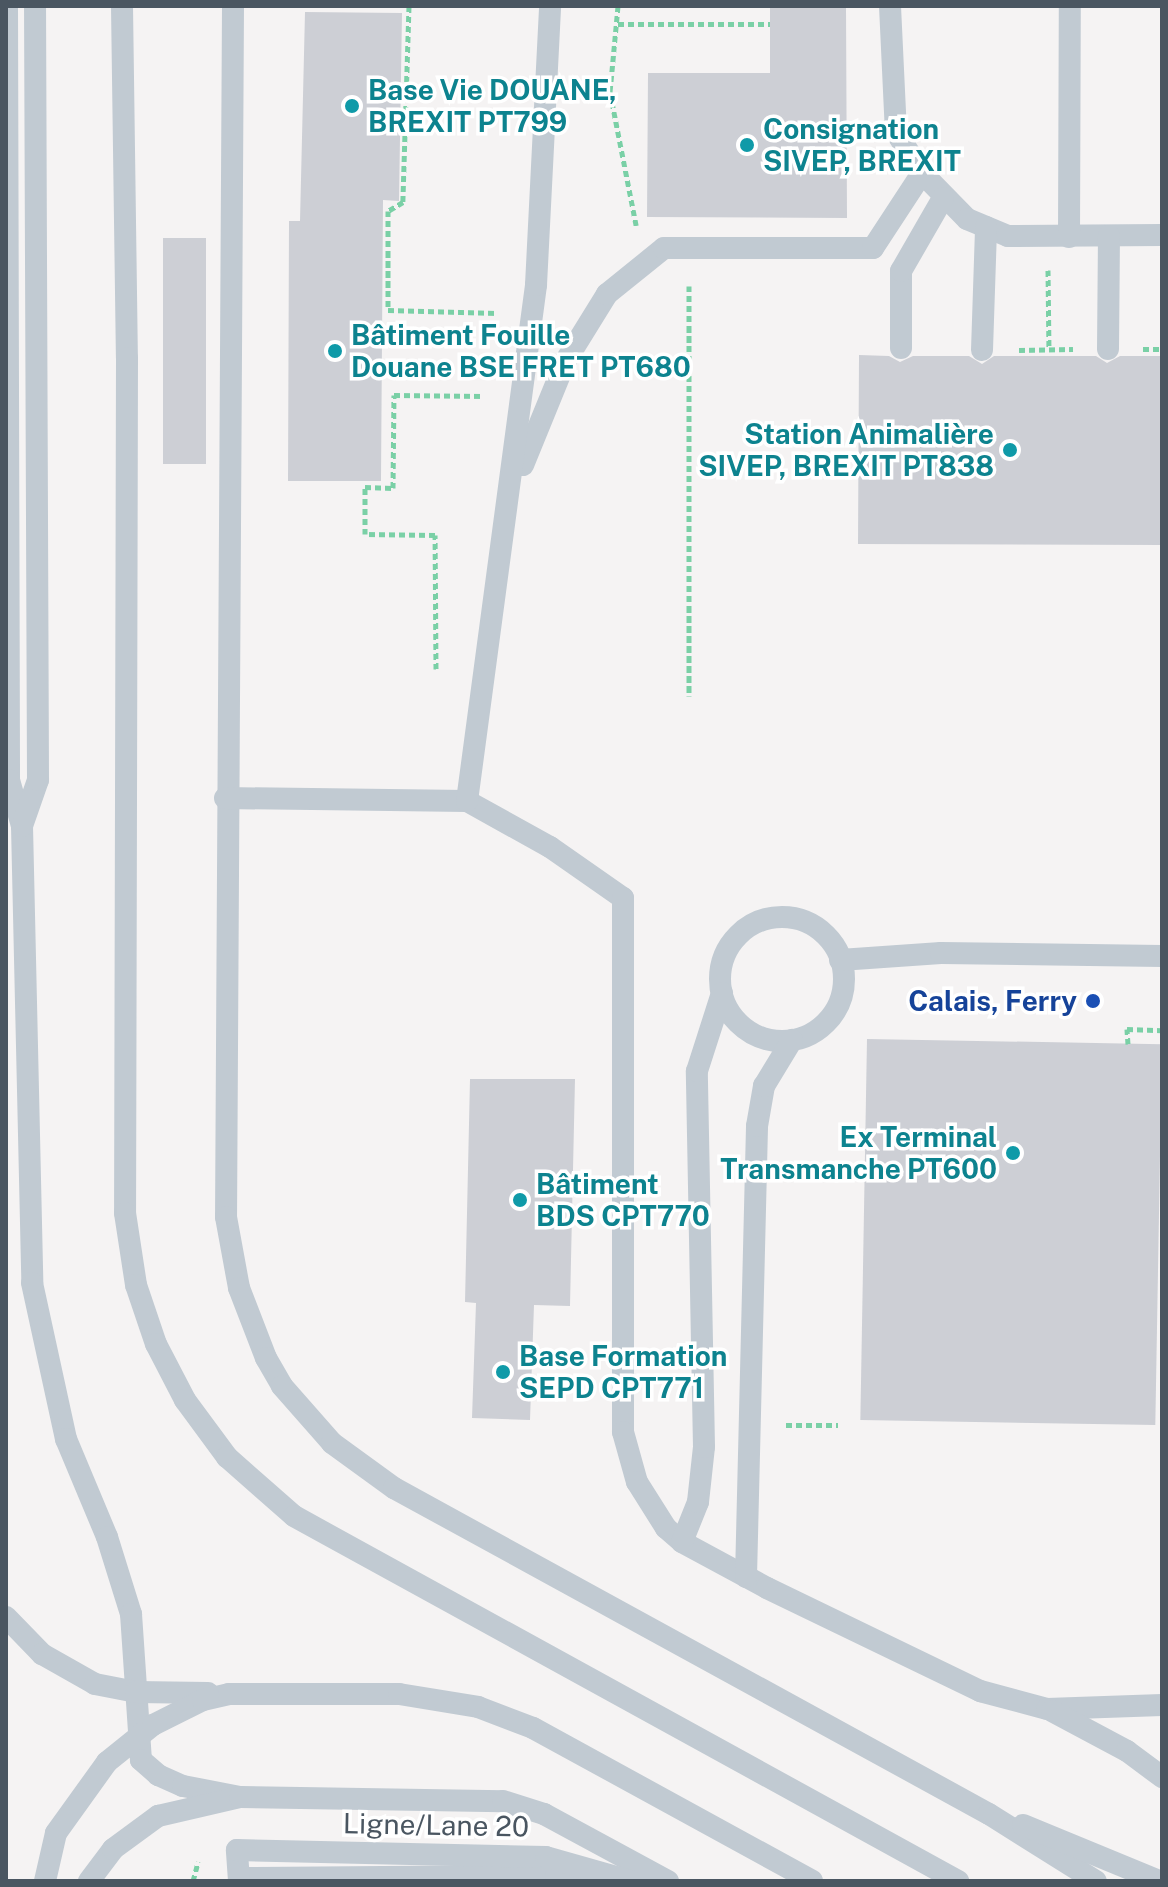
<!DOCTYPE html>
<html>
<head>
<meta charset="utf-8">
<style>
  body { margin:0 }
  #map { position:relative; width:1168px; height:1887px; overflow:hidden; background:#f5f3f3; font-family:"Public Sans",sans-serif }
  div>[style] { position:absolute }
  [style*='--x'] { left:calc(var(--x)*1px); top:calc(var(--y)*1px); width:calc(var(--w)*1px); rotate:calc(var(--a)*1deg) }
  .building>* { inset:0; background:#cdcfd5; transform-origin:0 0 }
  .path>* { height:5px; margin-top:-2.5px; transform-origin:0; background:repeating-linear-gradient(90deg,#7ad0a6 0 6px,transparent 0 10px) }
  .lane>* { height:22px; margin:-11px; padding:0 11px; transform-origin:11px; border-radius:11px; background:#c1cad2 }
  .lane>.ring { margin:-11px; padding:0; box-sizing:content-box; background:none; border:22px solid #c1cad2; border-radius:50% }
  .dots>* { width:22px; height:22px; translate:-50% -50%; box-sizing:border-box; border:4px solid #fff; border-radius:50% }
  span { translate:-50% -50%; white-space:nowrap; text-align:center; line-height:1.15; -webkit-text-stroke:7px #fff; paint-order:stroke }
  .culture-label { font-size:28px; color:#0d838f; font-weight:700 }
  .left { translate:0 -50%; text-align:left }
  .right { translate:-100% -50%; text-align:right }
  .transit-label { font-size:28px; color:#164399; font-weight:700 }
  .street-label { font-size:28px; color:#4a5661 }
  .frame { position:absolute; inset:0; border:8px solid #4a5661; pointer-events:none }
</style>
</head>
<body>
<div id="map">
  <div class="building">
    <i style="clip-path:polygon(770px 6px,846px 6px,847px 218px,647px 217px,648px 73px,770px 73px)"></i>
    <i style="clip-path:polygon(305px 12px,402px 13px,399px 201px,383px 200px,381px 481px,288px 481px,289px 221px,300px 221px)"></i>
    <i style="left:163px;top:238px;width:43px;height:226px"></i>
    <i style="clip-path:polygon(859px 355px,889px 356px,900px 362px,913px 356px,969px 356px,982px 364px,994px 356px,1096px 356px,1107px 363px,1120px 356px,1162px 356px,1162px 545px,858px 544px)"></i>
    <i style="left:867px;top:1039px;width:295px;height:381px;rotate:1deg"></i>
    <i style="clip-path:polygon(470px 1079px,575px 1079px,570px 1306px,534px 1305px,530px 1420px,472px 1418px,476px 1303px,465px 1302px)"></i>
  </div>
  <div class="path">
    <i style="--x:409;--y:6;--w:196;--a:91.8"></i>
    <i style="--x:403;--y:202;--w:17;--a:149"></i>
    <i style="--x:388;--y:211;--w:99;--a:90"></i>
    <i style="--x:388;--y:310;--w:109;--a:1.6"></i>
    <i style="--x:618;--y:6;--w:86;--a:95.3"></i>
    <i style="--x:610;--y:92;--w:136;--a:78.9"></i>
    <i style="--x:618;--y:24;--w:152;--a:0"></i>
    <i style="--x:1048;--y:270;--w:79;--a:89.3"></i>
    <i style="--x:689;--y:286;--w:410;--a:90"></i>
    <i style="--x:1143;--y:349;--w:19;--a:0"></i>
    <i style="--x:1019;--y:350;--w:54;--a:-1.1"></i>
    <i style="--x:436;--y:669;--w:134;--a:-90.4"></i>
    <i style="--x:435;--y:535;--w:70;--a:-179.2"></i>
    <i style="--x:365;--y:534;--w:47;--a:-90"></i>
    <i style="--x:365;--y:487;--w:28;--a:2"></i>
    <i style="--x:393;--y:488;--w:93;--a:-89.4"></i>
    <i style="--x:394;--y:395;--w:90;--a:0.6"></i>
    <i style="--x:1128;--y:1044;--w:15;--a:-94"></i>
    <i style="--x:1127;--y:1029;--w:35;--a:2"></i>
    <i style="--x:786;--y:1425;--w:52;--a:0"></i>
    <i style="--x:193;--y:1881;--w:20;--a:-75"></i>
  </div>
  <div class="lane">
    <i style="--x:7;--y:6;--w:774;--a:89.85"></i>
    <i style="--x:9;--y:780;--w:48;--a:74.2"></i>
    <i style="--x:22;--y:826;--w:457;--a:88.7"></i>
    <i style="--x:32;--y:1283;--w:160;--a:77.7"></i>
    <i style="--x:66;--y:1439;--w:106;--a:67.3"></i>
    <i style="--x:107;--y:1537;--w:81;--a:72.7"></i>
    <i style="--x:131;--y:1614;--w:146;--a:86.1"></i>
    <i style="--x:141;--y:1760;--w:23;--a:41"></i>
    <i style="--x:158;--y:1775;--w:27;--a:24"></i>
    <i style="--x:183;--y:1786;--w:58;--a:10.9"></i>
    <i style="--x:122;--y:6;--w:352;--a:89.2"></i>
    <i style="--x:127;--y:358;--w:855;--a:90.13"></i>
    <i style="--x:125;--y:1213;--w:73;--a:81.3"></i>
    <i style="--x:136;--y:1285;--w:62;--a:71.3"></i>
    <i style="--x:156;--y:1344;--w:63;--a:62.6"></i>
    <i style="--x:185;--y:1400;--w:71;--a:53.6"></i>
    <i style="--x:227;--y:1457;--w:89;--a:41.4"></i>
    <i style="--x:294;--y:1516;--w:758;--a:28.8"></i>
    <i style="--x:233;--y:6;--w:1211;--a:90.33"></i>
    <i style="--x:226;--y:1217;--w:72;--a:79.6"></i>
    <i style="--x:239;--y:1288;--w:75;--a:68.9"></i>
    <i style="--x:266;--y:1358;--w:32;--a:60"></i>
    <i style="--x:282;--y:1386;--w:76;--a:48.7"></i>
    <i style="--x:332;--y:1443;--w:77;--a:36"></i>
    <i style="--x:394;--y:1488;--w:678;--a:28.72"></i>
    <i style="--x:989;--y:1814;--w:126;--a:32.1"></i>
    <i style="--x:890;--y:6;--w:126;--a:87.3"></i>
    <i style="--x:896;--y:132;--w:49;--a:57.6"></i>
    <i style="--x:922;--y:173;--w:64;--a:45.6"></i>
    <i style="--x:967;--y:219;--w:44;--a:22.5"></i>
    <i style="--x:1008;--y:236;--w:154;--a:-0.4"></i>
    <i style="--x:1069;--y:237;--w:231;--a:-89.8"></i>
    <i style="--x:901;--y:348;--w:77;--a:-90"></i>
    <i style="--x:901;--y:271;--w:84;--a:-60.1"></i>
    <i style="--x:1108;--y:349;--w:113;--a:-89.5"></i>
    <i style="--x:982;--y:350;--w:123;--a:-88.1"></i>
    <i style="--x:523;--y:465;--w:111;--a:-67.8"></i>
    <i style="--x:565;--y:362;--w:80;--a:-58.3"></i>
    <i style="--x:607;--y:294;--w:73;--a:-38.9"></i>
    <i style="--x:664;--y:248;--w:209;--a:0"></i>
    <i style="--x:873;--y:248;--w:90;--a:-56.8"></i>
    <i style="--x:225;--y:798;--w:242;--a:0.7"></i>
    <i style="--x:467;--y:801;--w:95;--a:29"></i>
    <i style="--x:550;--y:847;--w:89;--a:34.9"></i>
    <i style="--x:623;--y:898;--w:534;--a:90"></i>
    <i style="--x:623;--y:1432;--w:52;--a:74.4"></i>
    <i style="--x:637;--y:1482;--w:54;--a:57.8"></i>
    <i style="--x:666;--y:1528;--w:21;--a:41"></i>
    <i style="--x:682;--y:1542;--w:97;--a:28.4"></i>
    <i style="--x:767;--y:1588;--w:237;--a:25.8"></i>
    <i style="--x:980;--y:1691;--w:69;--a:15"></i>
    <i style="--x:1047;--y:1709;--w:115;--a:-2"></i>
    <i style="--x:467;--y:801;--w:521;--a:-82.38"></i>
    <i style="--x:536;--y:285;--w:279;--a:-87.1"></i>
    <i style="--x:22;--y:826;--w:49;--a:-70.8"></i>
    <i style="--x:38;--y:780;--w:774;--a:-90.22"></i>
    <i class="ring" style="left:720px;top:917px;width:102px;height:102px"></i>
    <i style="--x:840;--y:960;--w:101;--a:-4"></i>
    <i style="--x:941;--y:953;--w:221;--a:0.8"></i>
    <i style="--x:682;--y:1542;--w:43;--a:-68.2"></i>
    <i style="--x:698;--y:1502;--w:55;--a:-83.8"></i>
    <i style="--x:704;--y:1447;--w:376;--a:-91.1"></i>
    <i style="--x:697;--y:1071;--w:82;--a:-72.2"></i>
    <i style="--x:746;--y:1577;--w:451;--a:-88.6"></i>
    <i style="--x:757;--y:1126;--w:41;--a:-80.1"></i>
    <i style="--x:764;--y:1086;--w:54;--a:-58.7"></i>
    <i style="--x:6;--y:1617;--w:52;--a:45.8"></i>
    <i style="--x:42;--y:1654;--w:61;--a:29.5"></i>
    <i style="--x:95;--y:1684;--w:42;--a:11"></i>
    <i style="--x:136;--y:1692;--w:72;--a:0.8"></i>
    <i style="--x:1052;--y:1711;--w:85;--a:28.1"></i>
    <i style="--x:1127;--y:1751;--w:44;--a:36.6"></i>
    <i style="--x:1023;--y:1825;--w:147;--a:22.4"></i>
    <i style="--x:239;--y:1878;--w:317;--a:-0.4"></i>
    <i style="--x:556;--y:1876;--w:28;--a:10"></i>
    <i style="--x:45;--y:1881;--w:49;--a:-77.1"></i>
    <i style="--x:56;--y:1833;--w:87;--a:-54.3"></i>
    <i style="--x:107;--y:1762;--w:59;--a:-38.8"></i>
    <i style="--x:153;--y:1725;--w:56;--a:-26.6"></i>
    <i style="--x:203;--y:1700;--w:27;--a:-13"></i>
    <i style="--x:229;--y:1694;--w:170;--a:0"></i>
    <i style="--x:399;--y:1694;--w:80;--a:9.3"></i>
    <i style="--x:478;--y:1707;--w:59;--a:20.9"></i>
    <i style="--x:533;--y:1728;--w:318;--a:28.7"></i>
    <i style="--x:89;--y:1881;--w:40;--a:-53"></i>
    <i style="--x:113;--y:1849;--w:56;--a:-36.3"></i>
    <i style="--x:158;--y:1816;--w:84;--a:-13"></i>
    <i style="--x:240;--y:1797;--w:263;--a:0.9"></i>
    <i style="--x:503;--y:1801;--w:43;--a:17.6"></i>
    <i style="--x:544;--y:1814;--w:141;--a:28.4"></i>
    <i style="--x:239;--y:1881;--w:31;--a:-94"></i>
    <i style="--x:237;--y:1850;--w:309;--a:1.3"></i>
    <i style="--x:546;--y:1857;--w:88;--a:15.8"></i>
  </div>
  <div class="dots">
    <i style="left:352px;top:106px;background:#0f9aa8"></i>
    <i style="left:747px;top:145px;background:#0f9aa8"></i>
    <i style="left:335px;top:351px;background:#0f9aa8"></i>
    <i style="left:1010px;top:450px;background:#0f9aa8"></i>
    <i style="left:1093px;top:1001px;background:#1a4fb4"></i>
    <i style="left:1013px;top:1153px;background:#0f9aa8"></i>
    <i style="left:520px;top:1200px;background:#0f9aa8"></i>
    <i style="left:503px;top:1372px;background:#0f9aa8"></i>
  </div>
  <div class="culture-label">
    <span class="left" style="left:368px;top:106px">Base Vie DOUANE,<br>BREXIT PT799</span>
    <span class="left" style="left:763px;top:145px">Consignation<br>SIVEP, BREXIT</span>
    <span class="left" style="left:351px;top:351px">Bâtiment Fouille<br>Douane BSE FRET PT680</span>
    <span class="right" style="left:994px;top:450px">Station Animalière<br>SIVEP, BREXIT PT838</span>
    <span class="right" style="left:997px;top:1153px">Ex Terminal<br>Transmanche PT600</span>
    <span class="left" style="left:536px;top:1200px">Bâtiment<br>BDS CPT770</span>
    <span class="left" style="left:519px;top:1372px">Base Formation<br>SEPD CPT771</span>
  </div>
  <div class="transit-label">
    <span class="right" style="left:1077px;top:1001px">Calais, Ferry</span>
  </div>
  <div class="street-label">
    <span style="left:436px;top:1825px;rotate:1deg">Ligne/Lane 20</span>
  </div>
  <div class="frame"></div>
</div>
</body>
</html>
